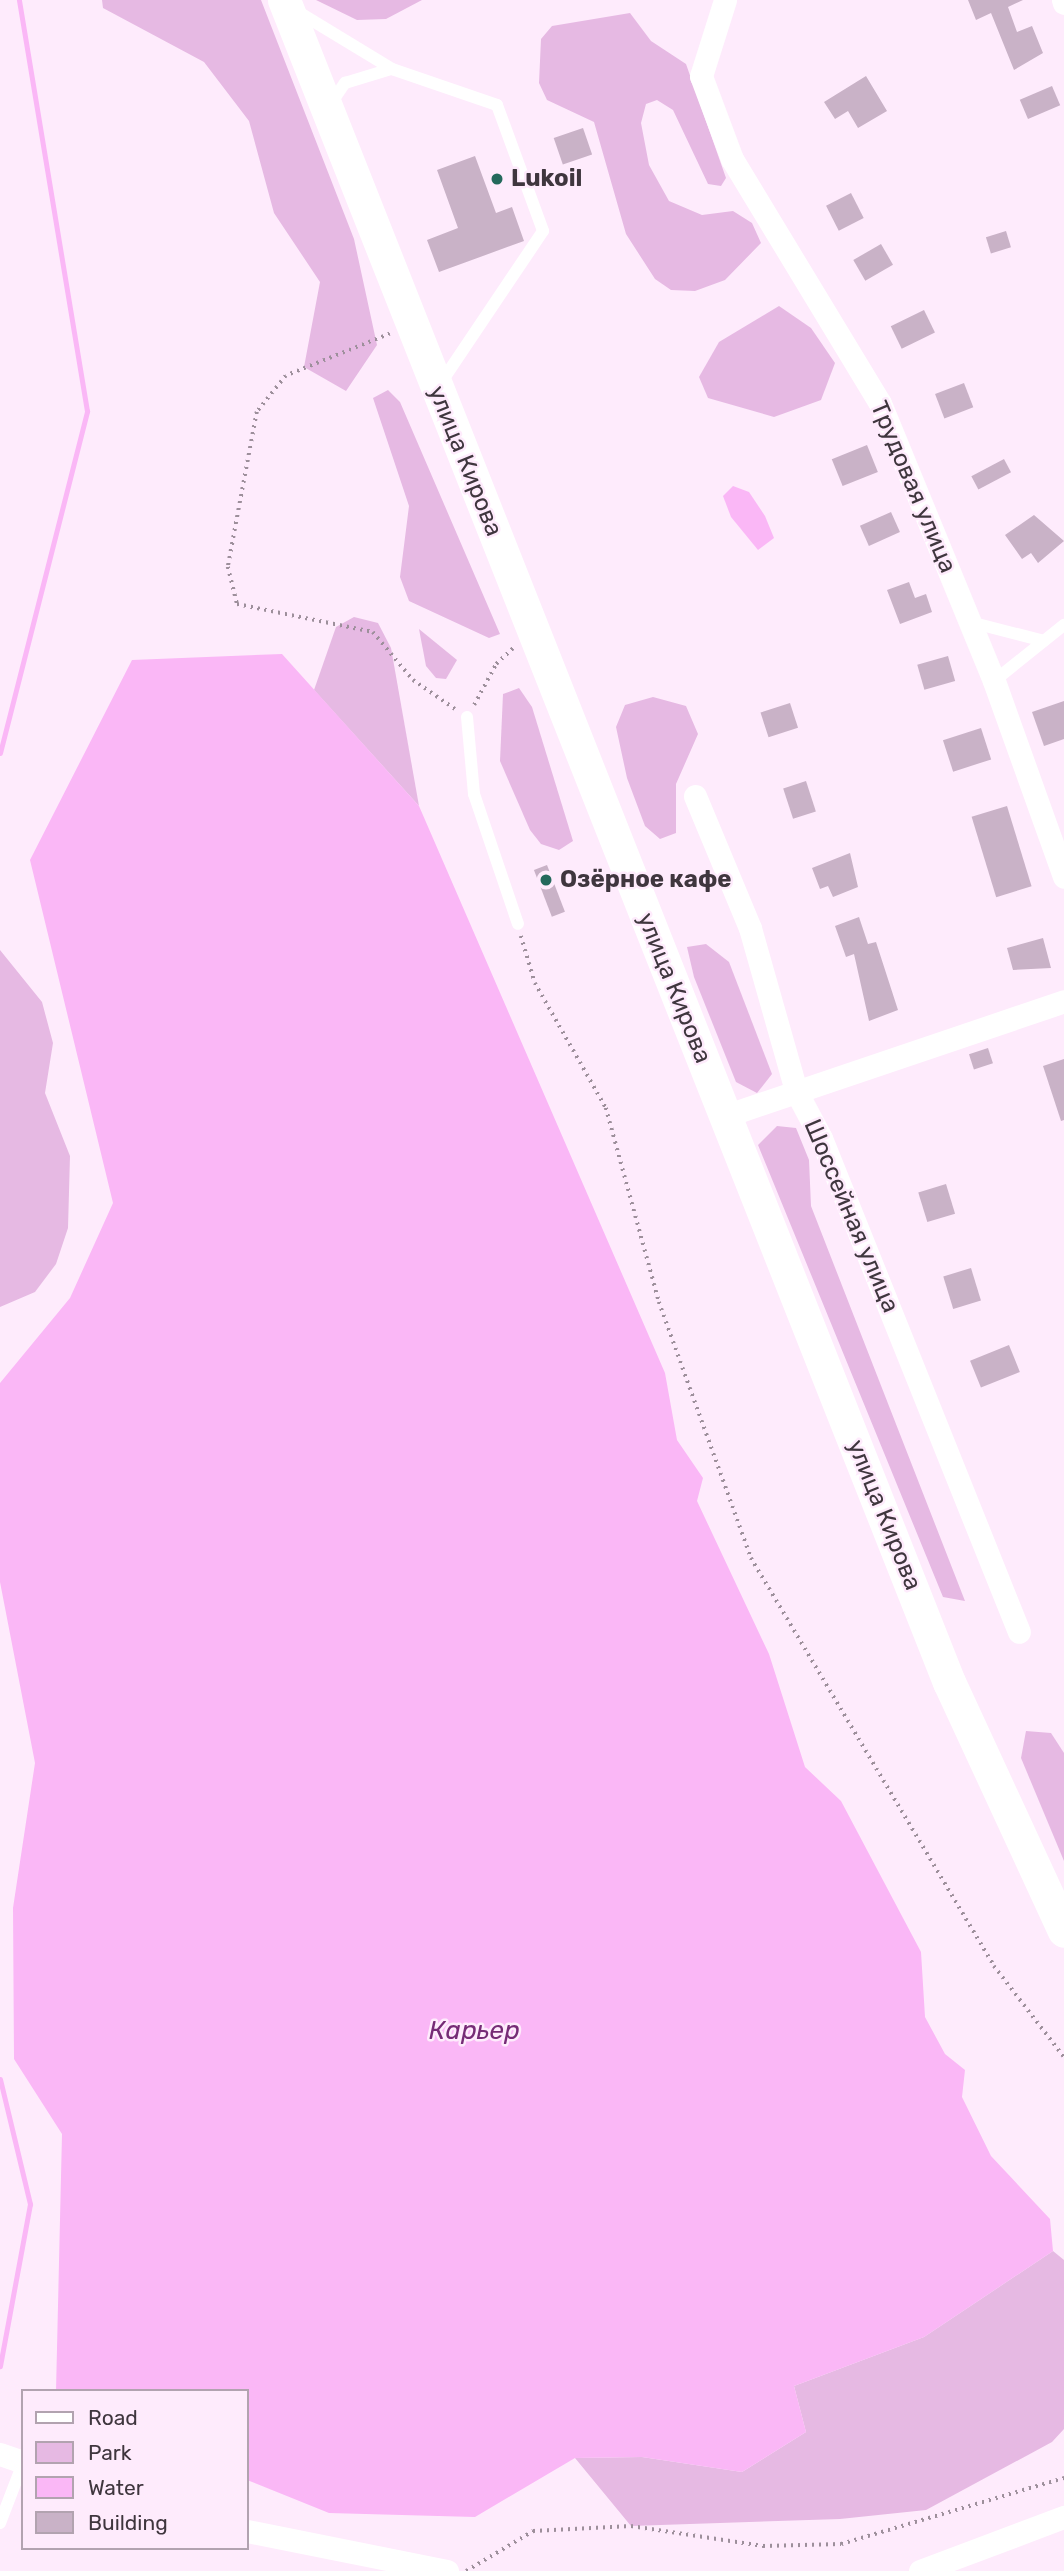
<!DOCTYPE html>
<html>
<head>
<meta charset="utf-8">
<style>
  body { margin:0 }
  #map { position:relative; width:1064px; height:2571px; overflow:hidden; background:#feebfc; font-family:Rubik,sans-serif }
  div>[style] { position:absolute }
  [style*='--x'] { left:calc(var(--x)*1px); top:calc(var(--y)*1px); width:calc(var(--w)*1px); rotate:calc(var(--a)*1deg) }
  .green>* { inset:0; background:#e6b9e3 }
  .water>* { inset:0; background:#fab7f6 }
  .stream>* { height:5px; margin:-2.5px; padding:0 2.5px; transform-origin:2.5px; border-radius:2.5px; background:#fab7f6 }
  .building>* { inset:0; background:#c9b2c7; transform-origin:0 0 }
  .path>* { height:3.5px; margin-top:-1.75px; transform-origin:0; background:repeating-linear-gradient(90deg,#9d8f9b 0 2px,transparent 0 7px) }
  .service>* { height:12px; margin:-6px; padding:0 6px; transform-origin:6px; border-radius:6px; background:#fff }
  .minor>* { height:23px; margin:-11.5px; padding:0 11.5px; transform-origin:11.5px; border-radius:11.5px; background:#fff }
  .secondary>* { height:33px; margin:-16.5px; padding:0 16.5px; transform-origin:16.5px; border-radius:16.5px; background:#fff }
  .dots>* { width:19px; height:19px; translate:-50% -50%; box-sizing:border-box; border:4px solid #feebfc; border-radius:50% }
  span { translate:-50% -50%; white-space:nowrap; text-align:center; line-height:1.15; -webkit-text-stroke:5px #feebfc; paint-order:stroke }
  .poi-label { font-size:24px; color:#3f363e; font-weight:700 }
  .left { translate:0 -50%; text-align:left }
  .street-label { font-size:24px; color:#3f363e }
  .water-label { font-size:26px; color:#762b76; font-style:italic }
  .legend { position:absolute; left:21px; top:2389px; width:228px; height:161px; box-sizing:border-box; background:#feebfc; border:2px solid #b2a3b0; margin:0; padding:9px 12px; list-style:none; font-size:21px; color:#3f363e }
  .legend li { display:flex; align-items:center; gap:14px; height:35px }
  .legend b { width:35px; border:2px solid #b2a3b0 }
</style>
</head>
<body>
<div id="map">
  <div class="green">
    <i style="clip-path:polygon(102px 0,261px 0,354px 239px,377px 345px,346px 391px,304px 367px,320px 282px,274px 213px,249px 121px,204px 62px,103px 8px)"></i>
    <i style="clip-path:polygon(316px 0,422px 0,386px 19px,357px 20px)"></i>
    <i style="clip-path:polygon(630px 13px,651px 41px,686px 64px,726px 178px,721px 186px,708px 184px,673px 110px,657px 100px,646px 104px,641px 123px,649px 165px,669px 201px,702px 215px,733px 211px,752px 223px,761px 243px,725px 280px,695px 291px,671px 290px,655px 279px,626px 234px,594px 122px,547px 100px,539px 83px,541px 39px,552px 26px)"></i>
    <i style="clip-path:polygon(779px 306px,811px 328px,835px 363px,821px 400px,774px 417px,708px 398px,699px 377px,719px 342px)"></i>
    <i style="clip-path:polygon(388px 390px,400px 402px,500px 634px,489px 638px,409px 601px,400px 577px,409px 506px,373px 398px)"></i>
    <i style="clip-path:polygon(354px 617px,378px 623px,391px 648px,419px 806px,314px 690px,336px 627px)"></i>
    <i style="clip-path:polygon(419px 629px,457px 660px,446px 679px,436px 678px,426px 666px)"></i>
    <i style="clip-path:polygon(519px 688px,532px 707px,573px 841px,559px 850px,541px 844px,530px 830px,500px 761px,503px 694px)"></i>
    <i style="clip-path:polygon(653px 697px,686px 706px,698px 734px,676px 784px,676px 833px,660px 839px,645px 826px,627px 778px,616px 727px,625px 705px)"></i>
    <i style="clip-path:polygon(706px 944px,729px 962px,772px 1074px,757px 1093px,736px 1082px,694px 977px,687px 947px)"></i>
    <i style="clip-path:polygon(0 950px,42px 1002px,53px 1043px,45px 1093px,70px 1156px,68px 1228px,56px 1264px,35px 1292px,0 1307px)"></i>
    <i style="clip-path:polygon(777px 1126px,796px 1128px,809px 1160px,811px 1206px,965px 1601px,943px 1597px,758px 1145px)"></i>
    <i style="clip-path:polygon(1026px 1731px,1051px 1733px,1064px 1753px,1064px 1861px,1021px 1758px)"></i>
    <i style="clip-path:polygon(1053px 2251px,1064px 2260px,1064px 2429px,1052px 2442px,926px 2510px,840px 2519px,631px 2526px,575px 2458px,642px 2457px,742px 2472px,806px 2432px,794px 2386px,924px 2337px)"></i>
  </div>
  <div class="water">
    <i style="clip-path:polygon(733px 486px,749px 492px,765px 516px,774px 538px,758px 550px,731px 517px,723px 496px)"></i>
    <i style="clip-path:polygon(282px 654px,419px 806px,665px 1373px,677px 1440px,703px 1478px,697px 1501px,769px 1654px,805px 1767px,841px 1801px,921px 1952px,925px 2017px,945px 2054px,965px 2070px,962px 2097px,991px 2156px,1050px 2219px,1053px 2251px,924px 2337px,794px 2386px,806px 2432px,742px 2472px,642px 2457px,575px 2458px,475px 2517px,329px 2513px,247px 2480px,247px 2391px,56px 2391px,62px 2134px,14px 2059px,13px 1908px,35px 1763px,0 1582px,0 1383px,70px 1298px,113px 1203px,30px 860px,132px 660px)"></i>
  </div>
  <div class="stream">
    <i style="--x:0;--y:753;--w:353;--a:-75.7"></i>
    <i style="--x:87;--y:411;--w:417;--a:-99.4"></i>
    <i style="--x:0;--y:2079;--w:129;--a:76.5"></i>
    <i style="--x:30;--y:2204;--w:165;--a:100.5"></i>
  </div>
  <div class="building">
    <i style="clip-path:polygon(968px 0,1023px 0,1008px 7px,1017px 32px,1032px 26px,1043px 53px,1014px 70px,991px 13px,976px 20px)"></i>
    <i style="clip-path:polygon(866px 76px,887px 111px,858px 128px,848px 111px,835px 119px,824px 102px)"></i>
    <i style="left:1052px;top:86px;width:21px;height:35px;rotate:67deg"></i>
    <i style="left:583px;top:128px;width:28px;height:31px;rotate:71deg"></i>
    <i style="clip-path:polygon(475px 156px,496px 213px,512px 207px,524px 241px,439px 272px,427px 240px,458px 228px,437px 170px)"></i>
    <i style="left:851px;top:193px;width:28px;height:28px;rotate:63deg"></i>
    <i style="left:1006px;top:231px;width:17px;height:21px;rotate:73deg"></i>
    <i style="left:881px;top:244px;width:24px;height:32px;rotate:60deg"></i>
    <i style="left:924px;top:310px;width:25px;height:37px;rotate:64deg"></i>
    <i style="left:964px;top:383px;width:26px;height:31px;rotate:69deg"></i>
    <i style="left:867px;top:445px;width:29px;height:38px;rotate:68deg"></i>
    <i style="left:1004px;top:459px;width:15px;height:37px;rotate:62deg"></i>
    <i style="left:891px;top:512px;width:22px;height:34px;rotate:66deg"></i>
    <i style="clip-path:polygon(1034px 515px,1064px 541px,1038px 563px,1031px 553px,1022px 559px,1005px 535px)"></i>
    <i style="clip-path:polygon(909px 582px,915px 598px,926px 594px,932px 612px,900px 624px,887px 590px)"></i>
    <i style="left:948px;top:656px;width:26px;height:32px;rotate:74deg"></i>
    <i style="clip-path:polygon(1064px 701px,1064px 739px,1044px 746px,1032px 712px)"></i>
    <i style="left:790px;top:703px;width:26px;height:31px;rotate:72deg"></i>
    <i style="left:981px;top:728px;width:33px;height:40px;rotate:72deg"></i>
    <i style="left:806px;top:781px;width:32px;height:24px;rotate:72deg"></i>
    <i style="left:1007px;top:806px;width:84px;height:37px;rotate:73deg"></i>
    <i style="clip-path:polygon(850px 853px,858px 887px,833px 897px,828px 886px,820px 889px,812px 868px)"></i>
    <i style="left:547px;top:865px;width:50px;height:14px;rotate:69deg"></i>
    <i style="clip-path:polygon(859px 917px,868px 944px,876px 942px,898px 1010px,869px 1021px,854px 954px,846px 957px,835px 926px)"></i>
    <i style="clip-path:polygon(1043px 938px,1051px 968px,1013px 970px,1007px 948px)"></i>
    <i style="left:988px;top:1048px;width:16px;height:20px;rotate:72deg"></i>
    <i style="clip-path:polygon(1064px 1059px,1064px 1120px,1061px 1121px,1043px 1066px)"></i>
    <i style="left:946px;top:1184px;width:31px;height:29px;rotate:73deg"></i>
    <i style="left:971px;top:1268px;width:34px;height:29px;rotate:73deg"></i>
    <i style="left:1009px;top:1345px;width:29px;height:42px;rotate:68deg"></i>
  </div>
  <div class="path">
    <i style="--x:390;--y:334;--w:112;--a:158"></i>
    <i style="--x:286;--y:376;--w:46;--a:128.9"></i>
    <i style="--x:257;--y:412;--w:158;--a:100.6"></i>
    <i style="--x:228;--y:567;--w:38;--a:76"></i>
    <i style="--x:237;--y:604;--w:139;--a:11.6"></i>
    <i style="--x:373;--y:632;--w:62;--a:50.2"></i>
    <i style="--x:413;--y:680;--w:51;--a:34.6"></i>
    <i style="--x:474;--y:705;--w:47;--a:-61.8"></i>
    <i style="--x:496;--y:664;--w:23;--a:-43"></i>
    <i style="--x:521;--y:936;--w:49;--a:73.4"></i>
    <i style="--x:535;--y:983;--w:144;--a:60.4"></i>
    <i style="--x:606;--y:1108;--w:201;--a:74.7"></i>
    <i style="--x:659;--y:1302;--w:272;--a:70.2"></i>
    <i style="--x:751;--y:1558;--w:475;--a:59.2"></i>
    <i style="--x:994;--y:1966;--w:115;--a:52.4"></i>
    <i style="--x:466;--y:2571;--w:78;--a:-30.8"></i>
    <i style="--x:533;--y:2531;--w:98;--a:-2.9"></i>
    <i style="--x:631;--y:2526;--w:134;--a:8.6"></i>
    <i style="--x:763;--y:2546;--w:78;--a:-1.5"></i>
    <i style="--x:841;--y:2544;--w:233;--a:-16.5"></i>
  </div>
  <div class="service">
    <i style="--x:295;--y:10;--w:114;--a:31.3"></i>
    <i style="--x:392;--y:69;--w:111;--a:18.9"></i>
    <i style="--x:497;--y:105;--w:134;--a:69.9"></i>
    <i style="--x:543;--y:231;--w:183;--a:123.9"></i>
    <i style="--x:330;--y:105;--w:27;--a:-56"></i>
    <i style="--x:345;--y:83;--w:48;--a:-16.9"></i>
    <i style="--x:970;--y:622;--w:76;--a:14.4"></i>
    <i style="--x:994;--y:681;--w:90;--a:-38.7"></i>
    <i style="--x:467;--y:717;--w:77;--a:84.8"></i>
    <i style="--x:474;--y:794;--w:137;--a:71.3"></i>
    <i style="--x:0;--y:2523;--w:64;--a:-69"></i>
  </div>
  <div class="minor">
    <i style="--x:725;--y:0;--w:80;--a:107.5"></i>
    <i style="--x:701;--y:76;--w:89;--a:69.5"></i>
    <i style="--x:732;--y:159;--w:285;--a:58.8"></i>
    <i style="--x:880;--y:403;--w:300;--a:67.7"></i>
    <i style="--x:994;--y:681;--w:208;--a:70.3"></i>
    <i style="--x:1063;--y:0;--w:3;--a:72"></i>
    <i style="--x:695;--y:796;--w:143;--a:67.4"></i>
    <i style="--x:750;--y:928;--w:169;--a:74.2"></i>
    <i style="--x:796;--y:1091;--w:53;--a:62"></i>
    <i style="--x:821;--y:1138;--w:532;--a:68.16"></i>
    <i style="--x:725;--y:1116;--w:358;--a:-18.7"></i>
    <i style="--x:0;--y:2454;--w:24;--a:19"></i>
    <i style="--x:247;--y:2531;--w:204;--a:11.3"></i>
    <i style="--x:920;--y:2571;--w:154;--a:-20.6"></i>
  </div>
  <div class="secondary">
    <i style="--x:284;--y:0;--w:1809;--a:68.43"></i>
    <i style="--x:949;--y:1682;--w:274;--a:65.2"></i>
  </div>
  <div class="dots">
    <i style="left:497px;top:179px;background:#24695c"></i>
    <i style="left:546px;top:880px;background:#24695c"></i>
  </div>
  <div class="poi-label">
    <span class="left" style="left:511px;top:179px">Lukoil</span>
    <span class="left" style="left:560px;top:880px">Озёрное кафе</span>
  </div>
  <div class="street-label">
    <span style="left:465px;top:461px;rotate:68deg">улица Кирова</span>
    <span style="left:913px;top:487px;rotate:67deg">Трудовая улица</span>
    <span style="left:674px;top:988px;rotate:68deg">улица Кирова</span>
    <span style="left:851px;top:1216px;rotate:67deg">Шоссейная улица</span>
    <span style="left:884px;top:1515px;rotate:68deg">улица Кирова</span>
  </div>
  <div class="water-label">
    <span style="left:474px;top:2031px">Карьер</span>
  </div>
  <ul class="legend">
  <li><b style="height:9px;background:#fff"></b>Road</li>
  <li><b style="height:19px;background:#e6b9e3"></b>Park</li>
  <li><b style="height:19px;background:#fab7f6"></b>Water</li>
  <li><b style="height:19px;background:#c9b2c7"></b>Building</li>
  </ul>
</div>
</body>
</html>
